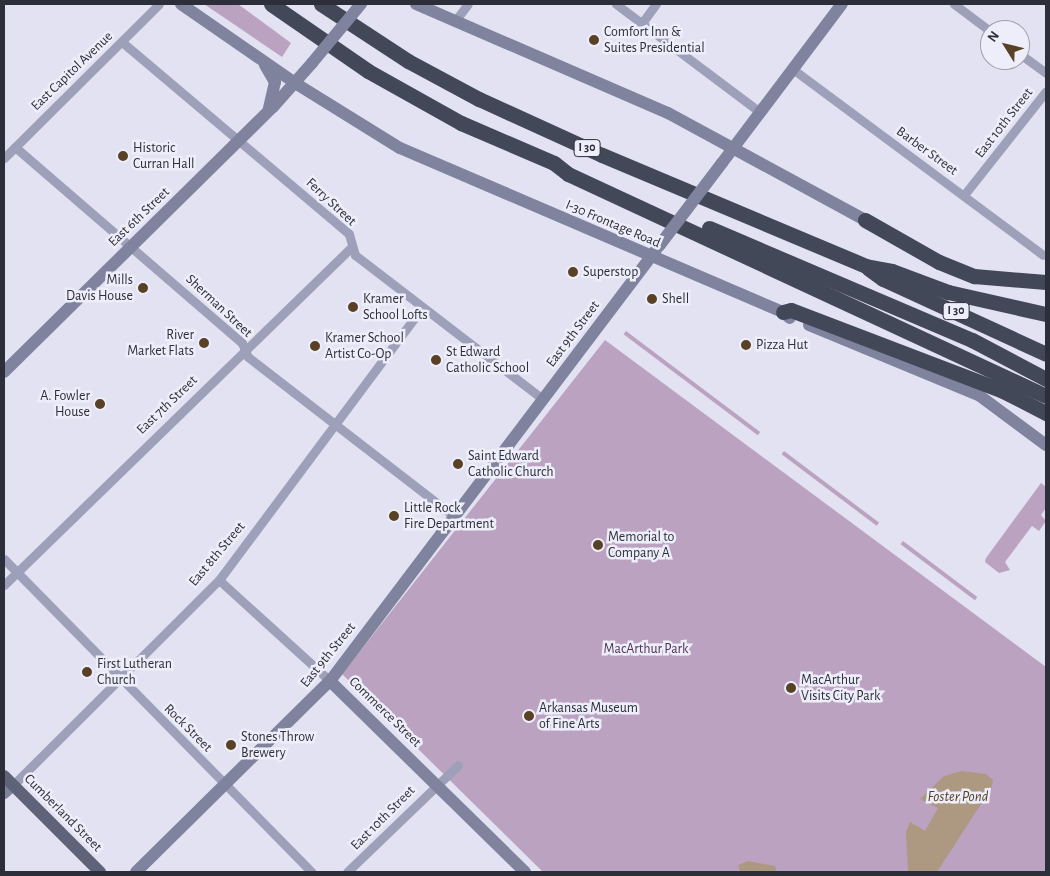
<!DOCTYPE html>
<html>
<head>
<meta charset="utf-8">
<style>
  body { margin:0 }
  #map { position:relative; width:1050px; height:876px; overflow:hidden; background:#e2e2f2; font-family:"Alegreya Sans",sans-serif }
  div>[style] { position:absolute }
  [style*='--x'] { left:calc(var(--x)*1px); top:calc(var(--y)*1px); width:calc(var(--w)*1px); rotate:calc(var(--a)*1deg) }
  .green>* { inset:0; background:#bba2c0; transform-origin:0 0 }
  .water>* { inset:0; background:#ad9982 }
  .street>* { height:9px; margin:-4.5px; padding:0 4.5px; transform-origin:4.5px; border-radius:4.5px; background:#9ea0b9 }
  .secondary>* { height:12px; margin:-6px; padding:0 6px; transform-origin:6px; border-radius:6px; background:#7f839d }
  .primary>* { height:12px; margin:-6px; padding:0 6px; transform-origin:6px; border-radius:6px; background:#5e6379 }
  .highway>* { height:15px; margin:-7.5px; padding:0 7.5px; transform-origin:7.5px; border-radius:7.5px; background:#434859 }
  .secondary-bridge>* { height:12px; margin:-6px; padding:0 6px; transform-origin:6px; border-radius:6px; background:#7f839d }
  .dots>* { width:14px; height:14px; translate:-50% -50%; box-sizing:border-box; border:2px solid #eeeefa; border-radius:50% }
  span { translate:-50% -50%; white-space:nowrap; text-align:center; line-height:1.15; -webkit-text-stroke:5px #eeeefa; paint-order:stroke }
  .shield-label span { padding:1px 4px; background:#eeeefa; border:1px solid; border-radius:4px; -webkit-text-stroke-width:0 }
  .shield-label { font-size:12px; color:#2c2e39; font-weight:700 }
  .poi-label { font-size:14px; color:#2c2e39 }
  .left { translate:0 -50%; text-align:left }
  .right { translate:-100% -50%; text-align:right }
  .street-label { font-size:14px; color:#2c2e39 }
  .park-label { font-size:14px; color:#503155 }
  .water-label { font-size:15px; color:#584124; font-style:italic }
  .frame { position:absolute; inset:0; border:5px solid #2c2e39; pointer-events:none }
  .north { position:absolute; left:980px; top:20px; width:50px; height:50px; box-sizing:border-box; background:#eeeefa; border:1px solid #a0a1ad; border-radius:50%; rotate:306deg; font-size:14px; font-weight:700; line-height:20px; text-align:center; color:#2c2e39 }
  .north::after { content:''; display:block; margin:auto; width:18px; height:22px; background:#584124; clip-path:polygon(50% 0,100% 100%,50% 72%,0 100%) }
</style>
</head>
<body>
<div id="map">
  <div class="green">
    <i style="clip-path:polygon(204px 4px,238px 4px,291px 43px,282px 57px)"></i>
    <i style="left:626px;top:331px;width:168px;height:4px;rotate:37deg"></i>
    <i style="clip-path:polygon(605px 340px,1046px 667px,1046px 872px,543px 872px,342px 674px)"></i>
    <i style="left:784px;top:451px;width:119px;height:4px;rotate:37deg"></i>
    <i style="clip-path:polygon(1041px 483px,1046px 487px,1046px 508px,1041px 515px,1046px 521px,1039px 531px,1032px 526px,1005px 562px,1010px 570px,999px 573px,985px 562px,986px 558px)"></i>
    <i style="left:903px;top:541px;width:93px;height:4px;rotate:37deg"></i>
  </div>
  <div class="water">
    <i style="clip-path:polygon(962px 771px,986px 774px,993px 780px,992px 787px,937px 872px,908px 872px,906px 832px,910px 822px,925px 831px,938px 808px,920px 799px,944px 776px)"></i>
    <i style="clip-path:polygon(748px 861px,775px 866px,777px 872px,740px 872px,738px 865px)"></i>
  </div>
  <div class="street">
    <i style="--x:616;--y:4;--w:180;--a:36.9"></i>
    <i style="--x:954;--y:4;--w:45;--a:36.9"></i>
    <i style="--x:455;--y:21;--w:21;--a:-53"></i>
    <i style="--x:642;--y:23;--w:24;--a:-54"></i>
    <i style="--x:122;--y:42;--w:297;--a:40.2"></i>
    <i style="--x:349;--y:234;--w:22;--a:74"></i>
    <i style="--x:355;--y:255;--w:237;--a:37.5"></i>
    <i style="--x:1020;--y:54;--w:32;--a:36"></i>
    <i style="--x:794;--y:70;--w:310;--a:36.6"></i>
    <i style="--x:15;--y:147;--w:300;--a:40.8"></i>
    <i style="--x:242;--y:343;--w:15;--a:67"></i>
    <i style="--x:248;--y:357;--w:260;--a:37.7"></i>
    <i style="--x:4;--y:158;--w:218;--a:-44.8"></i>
    <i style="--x:964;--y:195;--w:132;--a:-51.7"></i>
    <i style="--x:4;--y:559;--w:439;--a:45.5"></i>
    <i style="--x:219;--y:580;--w:150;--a:42.3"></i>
    <i style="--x:4;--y:585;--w:484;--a:-44.2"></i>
    <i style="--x:13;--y:785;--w:291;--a:-44.9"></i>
    <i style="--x:219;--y:580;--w:339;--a:-53.3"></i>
    <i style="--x:347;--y:872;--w:154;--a:-43.9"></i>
  </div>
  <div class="secondary">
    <i style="--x:181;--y:4;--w:139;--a:34.7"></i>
    <i style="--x:295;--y:83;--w:123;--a:31.8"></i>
    <i style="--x:400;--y:148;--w:417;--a:23.2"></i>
    <i style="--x:783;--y:312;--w:9;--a:41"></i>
    <i style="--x:416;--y:4;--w:275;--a:23.4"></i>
    <i style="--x:668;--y:113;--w:224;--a:28.5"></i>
    <i style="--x:265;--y:65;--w:20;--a:60"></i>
    <i style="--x:275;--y:82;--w:28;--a:103"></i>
    <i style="--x:722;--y:163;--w:199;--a:-53"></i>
    <i style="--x:809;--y:325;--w:185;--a:22.5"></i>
    <i style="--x:980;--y:396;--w:82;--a:36.6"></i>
    <i style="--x:4;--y:372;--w:378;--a:-44.6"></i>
    <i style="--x:273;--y:107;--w:59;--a:-48.4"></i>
    <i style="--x:330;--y:681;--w:273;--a:44.4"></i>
    <i style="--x:4;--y:793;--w:12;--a:-42"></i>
    <i style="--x:136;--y:872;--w:272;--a:-44.6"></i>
    <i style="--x:330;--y:681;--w:540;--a:-52.9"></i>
  </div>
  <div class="primary">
    <i style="--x:4;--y:776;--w:136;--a:45"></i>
  </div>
  <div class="highway">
    <i style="--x:271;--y:4;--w:118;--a:34.6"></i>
    <i style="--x:368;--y:71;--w:107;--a:29.2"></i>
    <i style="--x:461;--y:123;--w:101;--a:23.3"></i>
    <i style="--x:554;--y:163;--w:18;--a:38"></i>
    <i style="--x:568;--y:174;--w:527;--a:24.91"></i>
    <i style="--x:321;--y:4;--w:104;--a:33.2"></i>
    <i style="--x:408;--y:61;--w:81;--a:28.2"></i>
    <i style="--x:479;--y:99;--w:135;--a:24.5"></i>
    <i style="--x:602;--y:155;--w:286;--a:22.8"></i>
    <i style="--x:866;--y:266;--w:26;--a:11"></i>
    <i style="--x:892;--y:271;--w:60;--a:20.6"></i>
    <i style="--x:948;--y:292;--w:100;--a:12.7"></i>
    <i style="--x:865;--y:220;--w:85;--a:29.6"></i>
    <i style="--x:939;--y:262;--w:38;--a:22"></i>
    <i style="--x:974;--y:276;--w:72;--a:4.8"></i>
    <i style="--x:709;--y:228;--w:286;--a:23.1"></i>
    <i style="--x:972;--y:340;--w:84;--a:27.8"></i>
    <i style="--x:869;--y:269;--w:17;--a:36"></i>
    <i style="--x:883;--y:279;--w:179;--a:24.7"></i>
    <i style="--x:783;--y:312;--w:8;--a:-14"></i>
    <i style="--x:791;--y:310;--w:225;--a:20.9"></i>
    <i style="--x:1001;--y:390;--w:51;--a:27.1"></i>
  </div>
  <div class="secondary-bridge">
    <i style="--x:312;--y:63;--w:77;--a:-50.3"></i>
    <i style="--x:659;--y:246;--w:104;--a:-52.8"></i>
  </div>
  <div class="dots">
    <i style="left:594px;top:40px;background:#584124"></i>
    <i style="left:123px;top:156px;background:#584124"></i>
    <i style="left:573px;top:272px;background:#584124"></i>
    <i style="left:143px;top:288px;background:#584124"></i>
    <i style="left:652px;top:299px;background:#584124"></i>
    <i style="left:353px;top:307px;background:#584124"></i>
    <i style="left:204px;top:343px;background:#584124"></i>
    <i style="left:746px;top:345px;background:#584124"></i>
    <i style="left:315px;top:346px;background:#584124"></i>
    <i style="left:436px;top:360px;background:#584124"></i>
    <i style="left:100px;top:404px;background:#584124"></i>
    <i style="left:458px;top:464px;background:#584124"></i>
    <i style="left:394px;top:516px;background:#584124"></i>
    <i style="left:598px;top:545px;background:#584124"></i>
    <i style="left:87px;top:672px;background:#584124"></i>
    <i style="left:791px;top:688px;background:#584124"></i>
    <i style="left:529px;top:716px;background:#584124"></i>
    <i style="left:231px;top:745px;background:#584124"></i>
  </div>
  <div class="shield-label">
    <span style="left:587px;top:148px">I 30</span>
    <span style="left:956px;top:311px">I 30</span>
  </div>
  <div class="poi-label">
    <span class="left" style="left:604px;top:40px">Comfort Inn &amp;<br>Suites Presidential</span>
    <span class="left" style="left:133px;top:156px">Historic<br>Curran Hall</span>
    <span class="left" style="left:583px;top:272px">Superstop</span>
    <span class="right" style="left:133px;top:288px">Mills<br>Davis House</span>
    <span class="left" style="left:363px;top:307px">Kramer<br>School Lofts</span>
    <span class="left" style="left:662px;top:299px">Shell</span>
    <span class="right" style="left:194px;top:343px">River<br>Market Flats</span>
    <span class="left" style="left:325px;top:346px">Kramer School<br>Artist Co-Op</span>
    <span class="left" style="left:756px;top:345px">Pizza Hut</span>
    <span class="left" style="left:446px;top:360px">St Edward<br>Catholic School</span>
    <span class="right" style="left:90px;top:404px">A. Fowler<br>House</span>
    <span class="left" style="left:468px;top:464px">Saint Edward<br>Catholic Church</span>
    <span class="left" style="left:404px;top:516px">Little Rock<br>Fire Department</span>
    <span class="left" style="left:608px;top:545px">Memorial to<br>Company A</span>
    <span class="left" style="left:97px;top:672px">First Lutheran<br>Church</span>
    <span class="left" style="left:801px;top:688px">MacArthur<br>Visits City Park</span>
    <span class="left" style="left:539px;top:716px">Arkansas Museum<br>of Fine Arts</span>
    <span class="left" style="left:241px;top:745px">Stones Throw<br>Brewery</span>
  </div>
  <div class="street-label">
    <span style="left:72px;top:71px;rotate:-44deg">East Capitol Avenue</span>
    <span style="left:1004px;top:123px;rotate:-52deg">East 10th Street</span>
    <span style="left:927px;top:151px;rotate:36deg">Barber Street</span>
    <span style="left:331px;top:202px;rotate:43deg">Ferry Street</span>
    <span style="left:139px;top:217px;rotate:-44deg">East 6th Street</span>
    <span style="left:613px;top:224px;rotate:23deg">I-30 Frontage Road</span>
    <span style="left:219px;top:306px;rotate:43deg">Sherman Street</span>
    <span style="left:573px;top:334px;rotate:-53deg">East 9th Street</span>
    <span style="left:167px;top:405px;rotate:-44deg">East 7th Street</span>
    <span style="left:217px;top:554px;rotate:-50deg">East 8th Street</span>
    <span style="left:328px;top:655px;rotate:-51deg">East 9th Street</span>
    <span style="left:385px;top:712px;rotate:44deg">Commerce Street</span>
    <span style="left:188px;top:728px;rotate:45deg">Rock Street</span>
    <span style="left:63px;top:813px;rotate:45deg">Cumberland Street</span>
    <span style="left:383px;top:818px;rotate:-45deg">East 10th Street</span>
  </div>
  <div class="park-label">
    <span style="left:646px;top:649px">MacArthur Park</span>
  </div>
  <div class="water-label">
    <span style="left:958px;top:797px">Foster Pond</span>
  </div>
  <div class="frame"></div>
  <div class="north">N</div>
</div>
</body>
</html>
